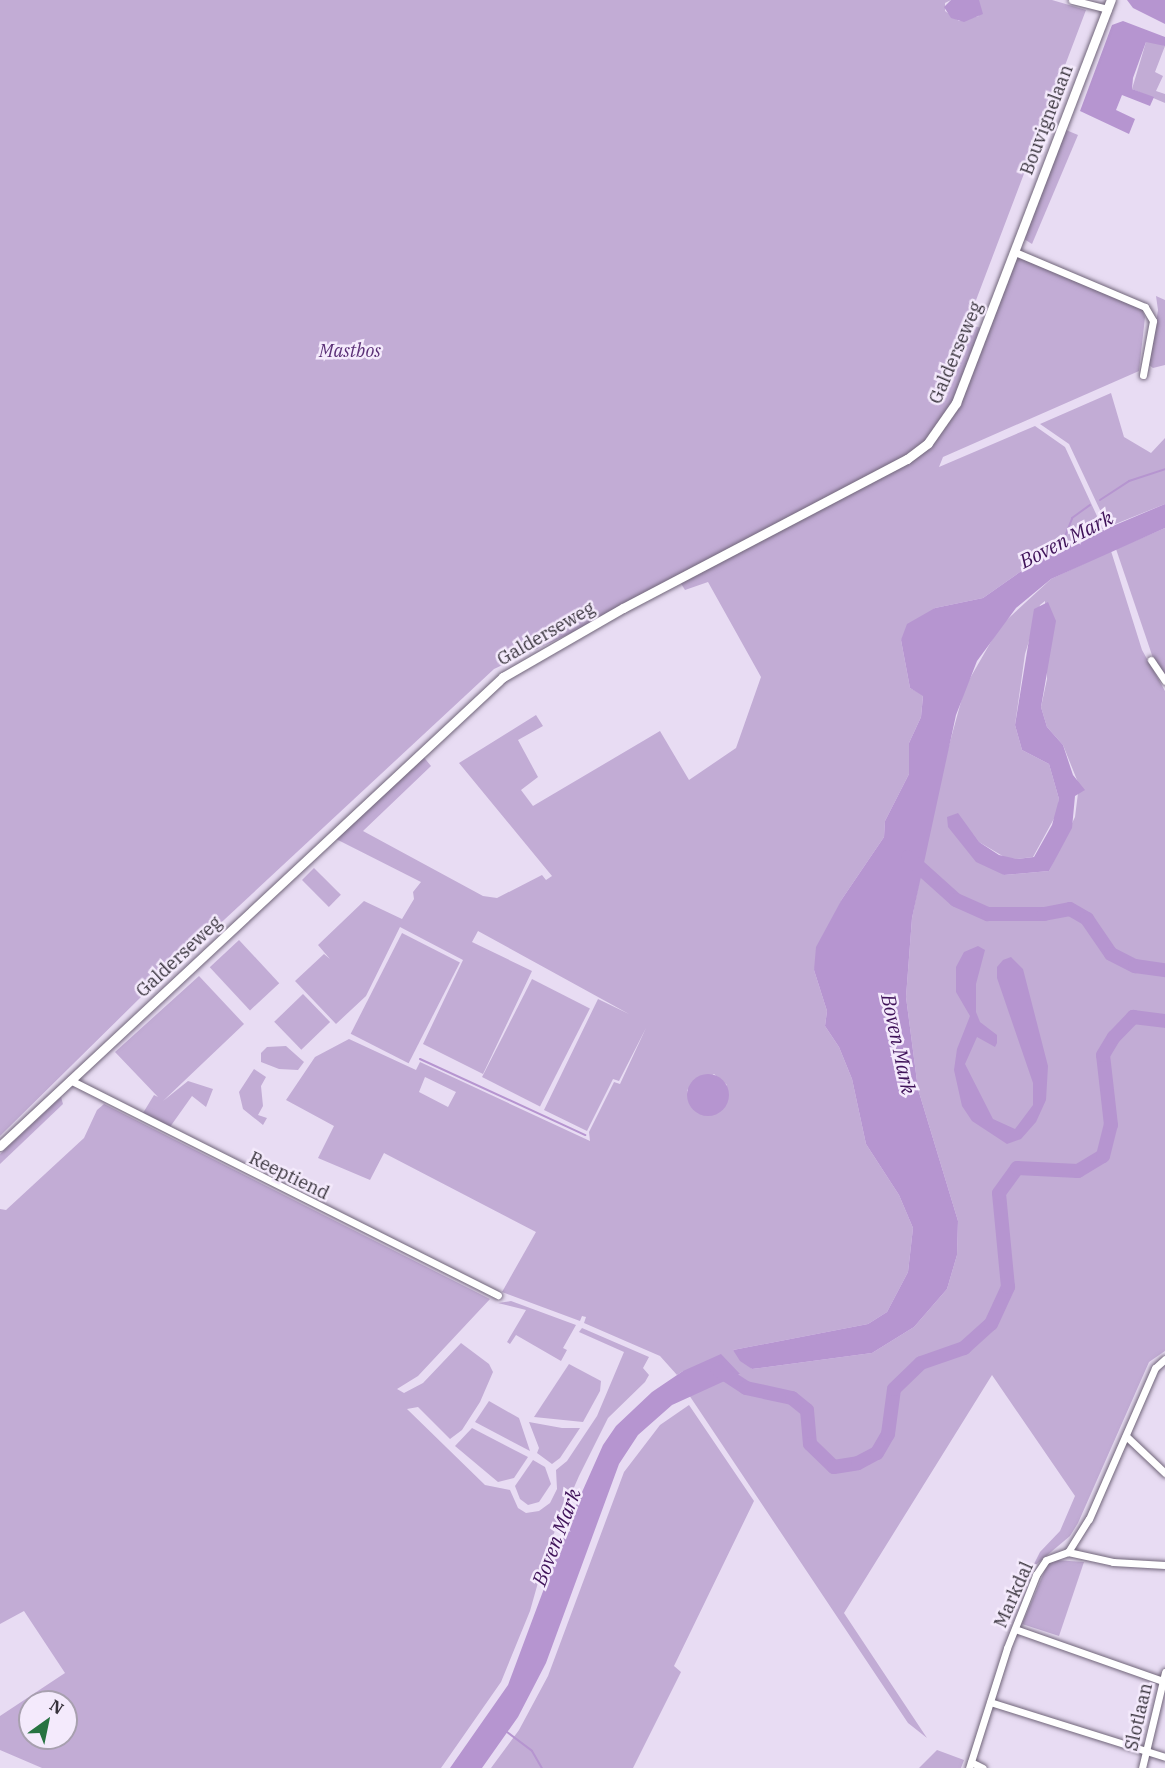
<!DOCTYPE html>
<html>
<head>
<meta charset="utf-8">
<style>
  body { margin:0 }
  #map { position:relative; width:1165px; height:1768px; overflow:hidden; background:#e8dcf3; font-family:"IBM Plex Serif",serif }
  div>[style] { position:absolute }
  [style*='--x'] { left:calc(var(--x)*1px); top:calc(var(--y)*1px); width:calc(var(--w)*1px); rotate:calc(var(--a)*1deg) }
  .green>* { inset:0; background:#c2acd5; transform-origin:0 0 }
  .water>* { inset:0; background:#b695d0 }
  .round { border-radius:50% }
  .stream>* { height:2px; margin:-1px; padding:0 1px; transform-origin:1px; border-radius:1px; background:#b695d0 }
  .river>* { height:14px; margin:-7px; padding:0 7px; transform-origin:7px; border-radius:7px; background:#b695d0 }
  .roads { filter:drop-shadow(0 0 2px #706579) drop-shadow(0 0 2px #706579) }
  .minor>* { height:7px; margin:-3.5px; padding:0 3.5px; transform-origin:3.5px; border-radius:3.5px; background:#fff }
  .tertiary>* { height:9px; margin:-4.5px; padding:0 4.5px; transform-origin:4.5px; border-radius:4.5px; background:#fff }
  span { translate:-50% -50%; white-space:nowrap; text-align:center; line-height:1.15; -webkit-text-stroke:5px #f4eafc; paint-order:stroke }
  .street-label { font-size:18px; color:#37323b }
  .park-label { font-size:18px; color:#5a2f76; font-style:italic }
  .water-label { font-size:20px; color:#3e1158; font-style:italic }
  .north { position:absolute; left:18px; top:1690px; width:60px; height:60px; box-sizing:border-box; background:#f4eafc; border:2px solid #a8a0af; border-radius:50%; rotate:33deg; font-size:16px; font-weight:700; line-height:24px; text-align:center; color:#37323b }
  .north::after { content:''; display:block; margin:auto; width:21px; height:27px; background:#277341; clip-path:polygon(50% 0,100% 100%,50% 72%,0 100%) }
</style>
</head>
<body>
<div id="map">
  <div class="green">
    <i style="clip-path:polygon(evenodd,0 0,951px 0,945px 3px,945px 11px,959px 21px,979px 16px,979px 0,1052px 0,1086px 10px,967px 324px,989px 330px,1018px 256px,1142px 309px,1145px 317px,1139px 371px,943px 457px,939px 467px,1035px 426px,1065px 447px,1103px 529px,1030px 565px,983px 598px,935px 608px,901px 640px,910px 688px,923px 695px,921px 717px,909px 743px,909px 774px,885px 821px,884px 837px,842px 899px,814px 970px,827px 1011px,825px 1026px,839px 1047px,852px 1079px,866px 1144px,899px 1195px,913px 1228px,908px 1272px,887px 1312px,868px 1324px,733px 1350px,752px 1369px,872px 1353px,914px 1327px,947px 1289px,957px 1255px,958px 1221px,918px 1089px,906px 997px,912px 918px,939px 782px,965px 687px,1000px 626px,1051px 579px,1111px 551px,1142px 650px,1165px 691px,1165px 1351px,1149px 1362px,1078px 1523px,1070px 1536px,1032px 1568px,1040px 1552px,1060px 1531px,1075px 1496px,992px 1375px,844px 1613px,927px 1738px,908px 1723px,689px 1395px,740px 1374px,683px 1371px,677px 1375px,660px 1356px,584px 1323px,586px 1317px,582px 1316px,580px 1321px,502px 1292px,536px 1232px,384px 1153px,370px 1180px,318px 1158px,334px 1126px,286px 1100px,315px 1057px,349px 1039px,416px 1070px,420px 1062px,590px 1141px,589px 1132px,614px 1082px,620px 1084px,646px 1028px,619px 1081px,613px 1079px,587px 1131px,544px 1110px,598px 999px,629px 1014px,478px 931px,472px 942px,532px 971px,483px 1074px,423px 1044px,463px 960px,400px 927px,366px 996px,336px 1024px,295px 981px,324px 954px,330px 959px,318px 945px,364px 901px,402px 919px,414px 899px,413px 892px,421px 882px,334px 838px,422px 755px,431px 766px,363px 831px,483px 896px,497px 898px,542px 875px,546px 880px,552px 876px,459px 763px,536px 715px,543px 726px,518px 740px,538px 777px,521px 790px,533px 806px,660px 731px,689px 780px,736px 748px,761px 677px,708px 582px,685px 590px,680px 582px,494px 669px,141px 997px,0 1136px,0 0,1045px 601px,1047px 679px,1041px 707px,1047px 727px,1063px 745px,1079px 785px,1075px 817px,1049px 871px,1004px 875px,958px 814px,979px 842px,1006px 858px,1017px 859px,1033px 857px,1057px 813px,1059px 799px,1049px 764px,1022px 750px,1015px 725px,1025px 654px,1040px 605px,1045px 601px,0 0,714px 1074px,727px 1085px,691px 1107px,687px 1090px,714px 1074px,0 0,425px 1077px,456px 1092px,448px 1107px,419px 1092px,425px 1077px)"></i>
    <i style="clip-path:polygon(1152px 40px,1165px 46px,1155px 72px,1163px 76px,1156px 91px,1165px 94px,1165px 103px,1132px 89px,1146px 42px)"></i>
    <i style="clip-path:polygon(1066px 130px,1078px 135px,1032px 244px,1024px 239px)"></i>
    <i style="clip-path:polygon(1156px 296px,1165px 300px,1165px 365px,1153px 368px,1149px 365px,1158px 310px)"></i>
    <i style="clip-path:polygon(1111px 393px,1124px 437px,1151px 453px,1165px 438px,1165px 504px,1108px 527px,1069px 444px,1040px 424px)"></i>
    <i style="clip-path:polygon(1165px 528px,1165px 677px,1153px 658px,1116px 549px)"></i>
    <i style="left:314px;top:868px;width:38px;height:17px;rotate:45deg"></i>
    <i style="left:402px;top:933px;width:65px;height:113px;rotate:27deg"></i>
    <i style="left:239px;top:940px;width:59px;height:40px;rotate:47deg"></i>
    <i style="clip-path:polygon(199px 976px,244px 1024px,163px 1101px,188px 1081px,213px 1089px,206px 1107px,192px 1096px,170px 1127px,143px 1113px,154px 1095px,158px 1097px,115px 1052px)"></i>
    <i style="left:532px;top:979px;width:65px;height:110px;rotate:27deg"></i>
    <i style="left:303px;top:994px;width:39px;height:40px;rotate:46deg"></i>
    <i style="clip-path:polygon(286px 1046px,304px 1062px,298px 1070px,279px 1069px,261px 1062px,261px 1053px,267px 1047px)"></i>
    <i style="clip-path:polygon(254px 1069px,266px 1077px,261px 1086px,263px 1106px,258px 1115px,267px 1118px,263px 1125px,243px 1109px,239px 1092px)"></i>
    <i style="clip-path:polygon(61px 1097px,63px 1104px,0 1164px,0 1154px)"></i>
    <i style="clip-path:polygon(evenodd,104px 1104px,490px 1299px,418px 1376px,397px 1389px,404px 1393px,423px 1383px,461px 1343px,489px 1364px,493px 1372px,480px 1402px,462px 1430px,450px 1439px,418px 1407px,407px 1409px,485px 1485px,510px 1490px,518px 1508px,526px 1513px,539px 1511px,550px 1503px,557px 1489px,556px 1470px,567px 1461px,597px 1416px,624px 1352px,579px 1332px,582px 1328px,649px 1357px,643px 1368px,649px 1375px,645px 1382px,608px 1418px,579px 1476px,548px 1547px,530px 1611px,501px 1682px,441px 1768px,42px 1768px,0 1750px,0 1716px,65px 1673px,24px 1611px,0 1624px,0 1209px,6px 1210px,84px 1138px,97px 1110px,104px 1104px,30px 1702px,66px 1702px,66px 1738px,30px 1738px,30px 1702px)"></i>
    <i style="clip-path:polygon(511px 1301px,576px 1325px,563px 1348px,567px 1350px,561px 1361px,516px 1335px,510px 1344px,507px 1342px,526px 1310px,498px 1303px)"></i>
    <i style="clip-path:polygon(569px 1364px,601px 1381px,600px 1391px,583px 1422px,534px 1417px)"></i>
    <i style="clip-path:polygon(489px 1401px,519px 1418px,530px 1451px,475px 1422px)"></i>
    <i style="clip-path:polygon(689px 1405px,754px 1501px,674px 1666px,681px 1672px,633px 1768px,491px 1768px,519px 1730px,548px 1676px,624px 1472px,660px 1425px)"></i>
    <i style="clip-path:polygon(529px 1422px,562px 1428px,580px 1428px,560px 1458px,552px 1464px,537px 1453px,539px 1448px)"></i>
    <i style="clip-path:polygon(472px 1428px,528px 1457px,514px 1478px,498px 1482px,455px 1446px)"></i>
    <i style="clip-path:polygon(533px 1460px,545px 1467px,551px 1484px,539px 1502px,528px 1505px,520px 1499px,515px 1486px)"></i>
    <i style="clip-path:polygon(1055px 1560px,1084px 1562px,1059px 1636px,1022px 1624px,1048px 1563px)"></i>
    <i style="clip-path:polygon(937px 1750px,964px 1760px,961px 1768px,919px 1768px)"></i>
  </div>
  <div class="water">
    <i style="clip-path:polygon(951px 0,979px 0,983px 14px,964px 22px,951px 18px,944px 7px)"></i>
    <i style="clip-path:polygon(1127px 0,1165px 0,1165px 24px,1133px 8px)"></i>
    <i style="clip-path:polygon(1123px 21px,1165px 37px,1165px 46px,1146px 42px,1133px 78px,1132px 89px,1154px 97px,1150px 106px,1122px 95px,1116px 110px,1135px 119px,1129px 134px,1080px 111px,1112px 25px)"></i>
    <i style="clip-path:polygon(1165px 504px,1165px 528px,1051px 579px,1016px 608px,977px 661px,956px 715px,912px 918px,906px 997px,918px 1089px,958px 1221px,957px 1255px,947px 1289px,914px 1327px,872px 1353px,752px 1369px,740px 1361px,733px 1350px,868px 1324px,887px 1312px,908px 1272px,913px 1228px,899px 1195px,866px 1144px,852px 1079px,839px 1047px,825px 1026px,827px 1011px,814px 970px,816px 947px,842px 899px,884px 837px,885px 821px,909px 774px,909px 743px,921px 717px,923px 696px,910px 688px,901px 640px,907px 624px,935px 608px,983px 598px,1030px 565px,1063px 547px)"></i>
    <i style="clip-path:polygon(1048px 602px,1056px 621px,1041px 707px,1047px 727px,1063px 745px,1073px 775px,1085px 790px,1075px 796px,1072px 828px,1049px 871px,1004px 875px,976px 862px,948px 827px,947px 817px,958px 813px,979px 842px,999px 855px,1017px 859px,1034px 857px,1052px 825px,1059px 799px,1049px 764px,1022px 750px,1015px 725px,1034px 609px)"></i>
    <i style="clip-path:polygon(978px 946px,985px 950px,976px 984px,976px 1012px,980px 1022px,997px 1035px,997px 1043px,995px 1047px,977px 1037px,965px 1064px,993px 1119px,1015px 1129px,1033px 1105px,1033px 1083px,997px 978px,997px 967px,1003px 960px,1011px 957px,1023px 969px,1048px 1066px,1046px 1100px,1036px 1122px,1021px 1139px,1007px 1144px,972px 1121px,962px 1106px,954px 1070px,957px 1049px,970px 1016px,956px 992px,956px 967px,964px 952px)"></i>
    <i class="round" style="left:687px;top:1074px;width:42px;height:42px"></i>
    <i style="clip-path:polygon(721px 1354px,740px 1374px,672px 1405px,638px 1435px,619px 1464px,546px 1663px,518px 1717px,482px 1768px,450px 1768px,508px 1685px,570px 1519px,603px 1445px,616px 1426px,652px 1392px,683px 1371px)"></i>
  </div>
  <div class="stream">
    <i style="--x:1100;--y:500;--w:35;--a:-33"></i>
    <i style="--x:1129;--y:481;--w:38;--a:-18"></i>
    <i style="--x:1059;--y:551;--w:35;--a:-68"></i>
    <i style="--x:1072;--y:518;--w:22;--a:-36"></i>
    <i style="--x:420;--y:1059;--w:182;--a:24.7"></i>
    <i style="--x:507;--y:1732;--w:31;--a:37"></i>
    <i style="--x:532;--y:1751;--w:20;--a:60"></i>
  </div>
  <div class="river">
    <i style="--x:908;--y:857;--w:64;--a:41.9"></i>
    <i style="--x:956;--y:900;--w:35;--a:24"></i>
    <i style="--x:988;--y:914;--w:56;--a:0"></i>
    <i style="--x:1044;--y:914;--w:26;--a:-11"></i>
    <i style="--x:1070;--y:909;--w:20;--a:30"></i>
    <i style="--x:1087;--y:919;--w:42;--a:55.6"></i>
    <i style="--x:1111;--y:954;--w:27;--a:27"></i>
    <i style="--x:1135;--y:966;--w:30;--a:8"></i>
    <i style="--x:717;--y:1369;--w:35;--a:33"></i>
    <i style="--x:746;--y:1388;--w:47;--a:12.3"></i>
    <i style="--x:792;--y:1398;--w:19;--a:39"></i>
    <i style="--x:807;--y:1410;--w:34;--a:85"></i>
    <i style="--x:810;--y:1444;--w:33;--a:44"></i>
    <i style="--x:834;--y:1467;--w:24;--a:-9"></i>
    <i style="--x:858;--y:1463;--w:21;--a:-28"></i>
    <i style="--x:877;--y:1453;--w:22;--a:-60"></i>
    <i style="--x:888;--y:1434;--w:45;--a:-82.4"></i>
    <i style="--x:894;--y:1389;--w:37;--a:-44"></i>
    <i style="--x:921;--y:1363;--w:46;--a:-19.2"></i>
    <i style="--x:964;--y:1348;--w:36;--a:-42"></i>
    <i style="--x:991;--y:1324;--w:41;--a:-65.3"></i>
    <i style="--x:1008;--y:1287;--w:94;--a:-95.5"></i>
    <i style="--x:999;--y:1193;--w:31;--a:-54"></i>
    <i style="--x:1017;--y:1168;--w:61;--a:2.8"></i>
    <i style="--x:1078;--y:1171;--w:29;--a:-31"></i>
    <i style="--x:1103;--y:1156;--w:32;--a:-76"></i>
    <i style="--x:1111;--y:1125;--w:70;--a:-96.5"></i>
    <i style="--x:1103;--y:1055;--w:21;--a:-59"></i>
    <i style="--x:1114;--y:1037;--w:28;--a:-46"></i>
    <i style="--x:1133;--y:1017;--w:32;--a:7"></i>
  </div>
  <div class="roads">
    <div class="minor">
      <i style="--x:1072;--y:0;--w:37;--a:14"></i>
      <i style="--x:1015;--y:252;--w:141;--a:22.9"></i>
      <i style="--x:1145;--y:307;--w:16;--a:60"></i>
      <i style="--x:1153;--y:321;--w:55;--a:100.5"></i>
      <i style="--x:1151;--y:660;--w:25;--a:56"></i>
      <i style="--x:70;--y:1080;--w:479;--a:26.7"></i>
      <i style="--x:1126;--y:1436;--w:54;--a:43.5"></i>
      <i style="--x:1068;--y:1552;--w:46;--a:12.5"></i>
      <i style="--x:1113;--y:1562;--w:52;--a:3.3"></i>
      <i style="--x:1015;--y:1629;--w:157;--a:19.4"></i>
      <i style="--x:990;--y:1702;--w:183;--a:17.4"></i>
      <i style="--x:971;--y:1762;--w:13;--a:27"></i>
      <i style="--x:969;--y:1768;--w:126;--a:-72.4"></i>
      <i style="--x:1007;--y:1648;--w:79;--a:-68.3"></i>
      <i style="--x:1036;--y:1575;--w:18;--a:-56"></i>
      <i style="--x:1046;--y:1560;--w:23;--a:-20"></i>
      <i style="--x:1068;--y:1552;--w:39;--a:-58"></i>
      <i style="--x:1089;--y:1519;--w:165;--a:-66.4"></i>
      <i style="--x:1155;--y:1368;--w:13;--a:-42"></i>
      <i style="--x:1142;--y:1768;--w:99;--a:-76.5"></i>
    </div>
    <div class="tertiary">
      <i style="--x:0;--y:1146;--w:688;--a:-43"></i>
      <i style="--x:503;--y:677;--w:138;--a:-29.9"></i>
      <i style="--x:623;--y:608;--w:321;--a:-27.7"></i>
      <i style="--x:907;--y:459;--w:26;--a:-37"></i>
      <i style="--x:928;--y:443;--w:49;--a:-55"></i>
      <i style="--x:956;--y:403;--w:432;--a:-69"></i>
    </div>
  </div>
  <div class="street-label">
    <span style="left:1047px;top:120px;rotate:-69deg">Bouvignelaan</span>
    <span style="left:956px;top:353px;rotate:-67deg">Galderseweg</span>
    <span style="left:546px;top:634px;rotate:-30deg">Galderseweg</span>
    <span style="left:179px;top:957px;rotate:-43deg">Galderseweg</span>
    <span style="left:289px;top:1176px;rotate:26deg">Reeptiend</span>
    <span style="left:1014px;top:1595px;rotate:-66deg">Markdal</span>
    <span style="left:1139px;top:1717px;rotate:-77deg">Slotlaan</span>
  </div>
  <div class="park-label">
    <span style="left:350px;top:351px">Mastbos</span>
  </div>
  <div class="water-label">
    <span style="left:1066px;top:539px;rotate:-27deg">Boven Mark</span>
    <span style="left:899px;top:1044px;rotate:78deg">Boven Mark</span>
    <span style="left:556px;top:1537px;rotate:-69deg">Boven Mark</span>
  </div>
  <div class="north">N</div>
</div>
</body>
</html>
